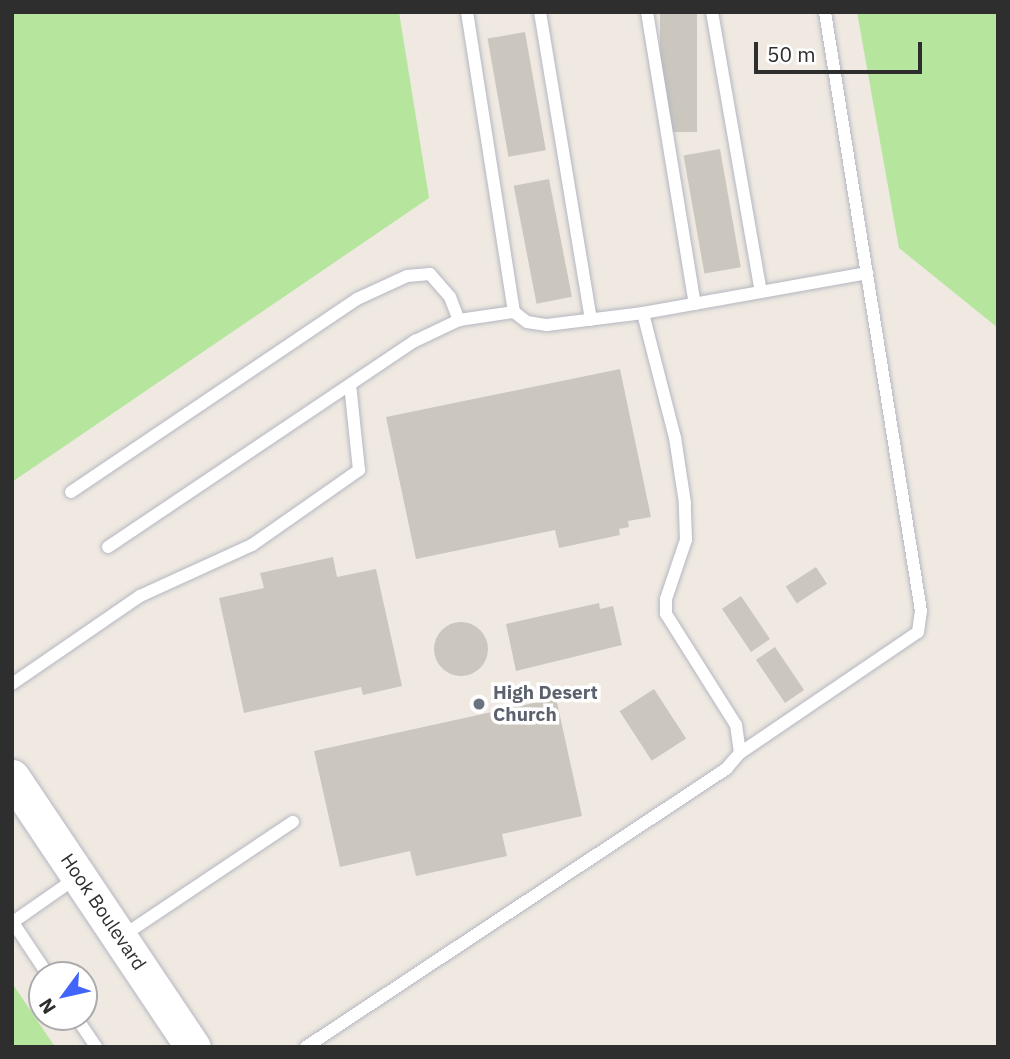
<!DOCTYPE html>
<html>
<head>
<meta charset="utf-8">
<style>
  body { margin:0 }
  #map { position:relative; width:1010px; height:1059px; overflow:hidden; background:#efe9e1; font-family:"IBM Plex Sans",sans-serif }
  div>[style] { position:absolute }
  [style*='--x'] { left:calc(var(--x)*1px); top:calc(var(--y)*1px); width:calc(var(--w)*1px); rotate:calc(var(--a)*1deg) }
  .green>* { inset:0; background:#b6e59e }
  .building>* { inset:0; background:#cbc7bf; transform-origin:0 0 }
  .round { border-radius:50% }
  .roads { filter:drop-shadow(0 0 2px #b4b7c1) drop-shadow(0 0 2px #b4b7c1) }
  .service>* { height:12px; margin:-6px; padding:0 6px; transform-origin:6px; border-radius:6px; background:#fff }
  .secondary>* { height:35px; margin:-17.5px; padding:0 17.5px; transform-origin:17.5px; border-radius:17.5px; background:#fff }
  .dots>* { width:19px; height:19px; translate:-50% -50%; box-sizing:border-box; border:4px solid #fff; border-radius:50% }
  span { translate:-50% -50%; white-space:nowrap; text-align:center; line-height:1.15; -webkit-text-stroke:7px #fff; paint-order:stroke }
  .worship-label { font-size:19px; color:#5b616d; font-weight:700 }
  .left { translate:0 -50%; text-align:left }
  .street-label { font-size:19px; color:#2e2e2e }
  .frame { position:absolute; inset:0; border:14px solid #2e2e2e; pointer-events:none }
  .north { position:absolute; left:28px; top:961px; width:70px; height:70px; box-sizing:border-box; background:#fff; border:2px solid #ababab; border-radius:50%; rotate:237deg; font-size:19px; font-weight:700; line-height:28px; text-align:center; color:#2e2e2e }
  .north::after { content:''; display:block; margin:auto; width:24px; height:32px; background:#4264fb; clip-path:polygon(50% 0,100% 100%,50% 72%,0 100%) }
  .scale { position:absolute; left:754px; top:42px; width:168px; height:32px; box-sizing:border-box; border:4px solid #2e2e2e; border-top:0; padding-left:9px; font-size:21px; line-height:24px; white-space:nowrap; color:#2e2e2e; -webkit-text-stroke:5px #fff; paint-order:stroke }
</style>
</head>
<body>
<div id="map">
  <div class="green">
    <i style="clip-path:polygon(12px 12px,399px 12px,429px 198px,12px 482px)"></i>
    <i style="clip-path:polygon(857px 12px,998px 12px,998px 328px,899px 248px)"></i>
    <i style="clip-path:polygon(12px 983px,55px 1047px,12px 1047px)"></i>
  </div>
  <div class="building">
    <i style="left:660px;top:12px;width:37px;height:120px"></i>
    <i style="left:525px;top:32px;width:120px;height:38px;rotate:80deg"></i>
    <i style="left:720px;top:149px;width:120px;height:37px;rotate:80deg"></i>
    <i style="left:549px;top:179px;width:120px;height:36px;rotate:79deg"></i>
    <i style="clip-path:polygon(620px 369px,651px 517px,628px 521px,629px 527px,619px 529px,620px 535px,559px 548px,555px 530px,416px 559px,386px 417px)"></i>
    <i style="clip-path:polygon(333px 557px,337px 577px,376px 569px,402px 686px,363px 695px,361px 687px,244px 713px,219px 598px,264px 588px,260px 573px)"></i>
    <i style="left:816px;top:567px;width:20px;height:36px;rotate:57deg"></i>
    <i style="left:741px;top:596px;width:52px;height:23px;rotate:56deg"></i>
    <i style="clip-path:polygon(599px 603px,600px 609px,613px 606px,622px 645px,516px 671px,506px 624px)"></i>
    <i class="round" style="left:434px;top:622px;width:54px;height:54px"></i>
    <i style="left:775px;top:647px;width:52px;height:23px;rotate:56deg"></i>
    <i style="left:654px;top:689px;width:59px;height:41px;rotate:57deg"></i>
    <i style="clip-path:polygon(556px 698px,582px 816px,502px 834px,507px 856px,416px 876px,410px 851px,340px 867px,314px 751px)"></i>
  </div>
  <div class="roads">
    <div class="service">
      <i style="--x:540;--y:12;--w:312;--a:80.6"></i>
      <i style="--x:647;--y:12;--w:296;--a:80.7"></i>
      <i style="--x:712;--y:12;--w:284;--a:80.1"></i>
      <i style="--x:514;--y:312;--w:16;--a:38"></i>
      <i style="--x:527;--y:322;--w:20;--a:9"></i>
      <i style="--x:547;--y:325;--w:97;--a:-7.1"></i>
      <i style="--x:643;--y:313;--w:228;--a:-10.1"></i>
      <i style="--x:71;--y:492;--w:345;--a:-34"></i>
      <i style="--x:357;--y:299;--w:55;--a:-24.7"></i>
      <i style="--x:407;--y:276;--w:23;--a:-5"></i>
      <i style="--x:430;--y:274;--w:30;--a:49"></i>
      <i style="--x:450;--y:297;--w:25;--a:69"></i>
      <i style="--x:459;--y:320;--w:56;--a:-8.3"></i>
      <i style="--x:514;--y:312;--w:304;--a:-98.9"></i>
      <i style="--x:108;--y:547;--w:370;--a:-33.9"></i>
      <i style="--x:415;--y:341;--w:49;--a:-25.5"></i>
      <i style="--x:12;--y:684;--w:155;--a:-34.5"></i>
      <i style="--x:140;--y:596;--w:123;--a:-24.5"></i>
      <i style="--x:252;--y:545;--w:131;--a:-35"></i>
      <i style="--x:359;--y:470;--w:85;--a:-96"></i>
      <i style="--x:740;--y:753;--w:215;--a:-34.2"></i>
      <i style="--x:918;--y:632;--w:21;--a:-82"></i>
      <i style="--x:921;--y:611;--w:607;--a:-99.11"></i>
      <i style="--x:12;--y:921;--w:65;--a:56.3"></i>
      <i style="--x:13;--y:922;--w:77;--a:-34.9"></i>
      <i style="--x:121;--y:937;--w:207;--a:-33.8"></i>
      <i style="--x:76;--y:1017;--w:36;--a:56"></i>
      <i style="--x:306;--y:1047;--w:504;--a:-33.5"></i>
      <i style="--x:726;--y:769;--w:21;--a:-49"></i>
      <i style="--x:740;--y:753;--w:28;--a:-98"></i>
      <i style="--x:736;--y:725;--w:131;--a:-122.2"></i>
      <i style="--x:666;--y:614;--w:15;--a:-90"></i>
      <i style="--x:666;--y:599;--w:62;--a:-71.3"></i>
      <i style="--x:686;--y:540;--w:37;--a:-92"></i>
      <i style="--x:685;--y:503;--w:66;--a:-98.7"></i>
      <i style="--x:675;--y:438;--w:129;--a:-104.4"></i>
    </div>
    <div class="secondary">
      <i style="--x:12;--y:777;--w:325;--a:56.2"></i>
    </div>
  </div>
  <div class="dots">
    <i style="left:479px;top:704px;background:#6b7280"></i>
  </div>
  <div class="worship-label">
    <span class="left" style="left:493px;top:704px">High Desert<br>Church</span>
  </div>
  <div class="street-label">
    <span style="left:103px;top:912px;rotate:56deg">Hook Boulevard</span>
  </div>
  <div class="frame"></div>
  <div class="north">N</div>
  <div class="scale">50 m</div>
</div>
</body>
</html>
